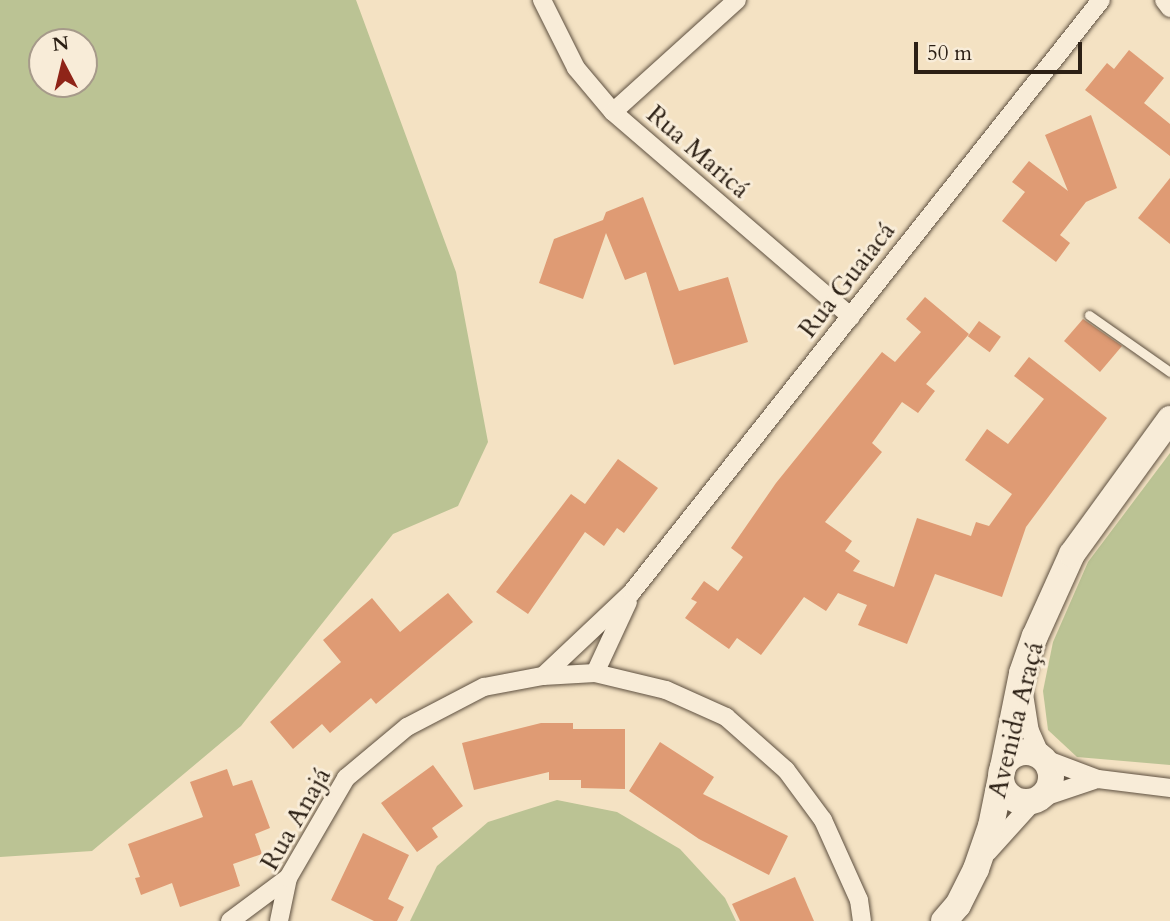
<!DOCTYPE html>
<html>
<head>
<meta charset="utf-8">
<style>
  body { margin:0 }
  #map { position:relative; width:1170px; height:921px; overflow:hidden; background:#f4e2c3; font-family:Cardo,serif }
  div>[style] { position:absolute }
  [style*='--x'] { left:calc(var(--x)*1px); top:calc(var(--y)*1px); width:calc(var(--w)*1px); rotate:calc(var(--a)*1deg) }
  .green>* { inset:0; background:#bbc394 }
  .building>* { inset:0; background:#df9b74; transform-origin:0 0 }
  .roads { filter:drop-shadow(0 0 2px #5e5040) drop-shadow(0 0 2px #5e5040) }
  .lane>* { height:9px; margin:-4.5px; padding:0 4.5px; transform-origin:4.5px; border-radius:4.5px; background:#f8ecd8 }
  .street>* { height:18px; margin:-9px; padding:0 9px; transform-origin:9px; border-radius:9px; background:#f8ecd8 }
  .secondary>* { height:26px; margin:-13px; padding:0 13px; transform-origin:13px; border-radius:13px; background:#f8ecd8 }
  .secondary>.ring { margin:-13px; padding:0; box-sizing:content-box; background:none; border:26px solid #f8ecd8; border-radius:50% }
  span { translate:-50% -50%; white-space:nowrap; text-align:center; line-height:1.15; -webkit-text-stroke:6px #f8ecd8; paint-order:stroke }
  .street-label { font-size:26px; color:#2c2015 }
  .north { position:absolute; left:28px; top:28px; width:70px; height:70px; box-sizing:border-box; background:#f8ecd8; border:2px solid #a69a8a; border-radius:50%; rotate:353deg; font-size:19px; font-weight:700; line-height:28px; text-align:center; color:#2c2015 }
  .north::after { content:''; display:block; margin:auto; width:24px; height:32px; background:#8f2418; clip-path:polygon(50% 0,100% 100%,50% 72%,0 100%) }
  .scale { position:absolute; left:914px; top:42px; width:168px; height:32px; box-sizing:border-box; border:4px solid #2c2015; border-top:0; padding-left:9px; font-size:21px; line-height:24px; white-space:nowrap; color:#2c2015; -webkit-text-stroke:5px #f8ecd8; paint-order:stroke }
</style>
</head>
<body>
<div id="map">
  <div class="green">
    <i style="clip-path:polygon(evenodd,0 0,356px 0,456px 272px,488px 442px,458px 506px,393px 534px,241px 726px,92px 851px,0 857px,0 0,84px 42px,84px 84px,42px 84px,42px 42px,84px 42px)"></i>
    <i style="clip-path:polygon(1170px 453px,1170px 765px,1077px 757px,1048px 730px,1043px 691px,1053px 642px,1088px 562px)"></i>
    <i style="clip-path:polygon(557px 800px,617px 812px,680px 849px,725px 898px,736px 921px,410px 921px,437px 866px,488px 822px)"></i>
  </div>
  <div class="building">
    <i style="clip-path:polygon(1129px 50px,1164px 78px,1144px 103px,1170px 124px,1170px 156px,1085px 90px,1107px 63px,1114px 69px)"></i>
    <i style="clip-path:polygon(1091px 115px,1117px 188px,1086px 202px,1060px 235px,1070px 243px,1056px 262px,1002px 221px,1025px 192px,1012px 182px,1029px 161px,1068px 191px,1045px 135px)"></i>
    <i style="clip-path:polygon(1170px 178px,1170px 244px,1138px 218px)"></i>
    <i style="clip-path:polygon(643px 197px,679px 291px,728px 277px,748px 342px,674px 365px,646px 272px,625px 280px,606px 233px,583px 299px,539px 283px,554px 239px,603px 220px,606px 212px)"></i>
    <i style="clip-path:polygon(925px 297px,969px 334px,926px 384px,935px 391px,918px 413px,902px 402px,872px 443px,882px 452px,825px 522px,852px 541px,845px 551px,860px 561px,853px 571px,894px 587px,917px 518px,971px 536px,976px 522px,989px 526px,1012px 494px,965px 460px,987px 429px,1008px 444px,1044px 399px,1014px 376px,1029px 357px,1107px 418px,1026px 527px,1002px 597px,935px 574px,907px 644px,858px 625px,867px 605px,838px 593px,826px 611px,804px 597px,761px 655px,737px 638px,729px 649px,685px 618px,697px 602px,691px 599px,704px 581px,718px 591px,743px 557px,731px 548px,776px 483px,882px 352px,895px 362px,921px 332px,906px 319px)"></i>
    <i style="clip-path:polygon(1083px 319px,1122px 346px,1100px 372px,1064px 341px)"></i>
    <i style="left:979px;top:321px;width:27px;height:19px;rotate:36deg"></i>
    <i style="clip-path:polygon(618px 459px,658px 488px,624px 533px,617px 528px,604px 546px,585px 532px,528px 614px,496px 592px,571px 494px,585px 504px)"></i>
    <i style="clip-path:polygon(448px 593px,473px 622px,376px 704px,371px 698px,330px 733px,322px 724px,293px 749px,270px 722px,341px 662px,323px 640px,372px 598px,400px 632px)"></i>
    <i style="clip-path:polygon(541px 723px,573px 723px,573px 729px,625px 729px,625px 789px,581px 788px,581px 780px,549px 780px,549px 772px,474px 790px,462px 743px)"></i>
    <i style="clip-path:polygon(660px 742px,714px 777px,703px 794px,788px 836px,769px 875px,699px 839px,629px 791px)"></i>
    <i style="clip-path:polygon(433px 765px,463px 806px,432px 828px,438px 837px,417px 852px,381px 803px)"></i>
    <i style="clip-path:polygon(227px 769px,233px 786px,252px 780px,270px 828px,255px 834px,262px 854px,233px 864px,240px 886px,180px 907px,172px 883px,141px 895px,135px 878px,140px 877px,128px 844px,203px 817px,190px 782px)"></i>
    <i style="clip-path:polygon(363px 833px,409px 855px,388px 899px,404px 907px,397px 921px,374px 921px,331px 900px)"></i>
    <i style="clip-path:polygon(795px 877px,814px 921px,740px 921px,732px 904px)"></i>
  </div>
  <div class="roads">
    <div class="lane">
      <i style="--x:1089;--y:315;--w:99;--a:35.1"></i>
    </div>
    <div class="street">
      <i style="--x:542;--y:0;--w:76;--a:63.4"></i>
      <i style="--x:576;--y:68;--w:57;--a:49.9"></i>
      <i style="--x:613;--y:112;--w:314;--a:40.7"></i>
      <i style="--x:1164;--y:0;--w:10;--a:53"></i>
      <i style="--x:613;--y:112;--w:167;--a:-42.1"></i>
      <i style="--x:595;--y:673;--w:78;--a:-65.1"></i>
      <i style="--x:543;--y:676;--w:122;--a:-43.3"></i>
      <i style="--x:632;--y:592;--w:755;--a:-51.61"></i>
      <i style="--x:1024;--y:694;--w:37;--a:81"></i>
      <i style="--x:1030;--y:731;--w:30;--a:66"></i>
      <i style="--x:1042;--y:758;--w:60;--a:20.6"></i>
      <i style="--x:1098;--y:779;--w:73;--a:7.1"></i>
      <i style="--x:988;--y:852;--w:70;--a:-47.9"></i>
      <i style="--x:1035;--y:800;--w:62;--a:-18.7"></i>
      <i style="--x:230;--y:921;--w:72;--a:-36.6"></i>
      <i style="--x:279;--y:921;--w:44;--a:-78.2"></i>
      <i style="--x:288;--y:878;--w:116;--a:-59.9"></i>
      <i style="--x:346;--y:778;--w:80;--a:-39.9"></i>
      <i style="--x:407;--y:727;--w:87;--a:-27.5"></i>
      <i style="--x:484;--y:687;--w:60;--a:-10.6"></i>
      <i style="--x:543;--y:676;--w:52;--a:-3.3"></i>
      <i style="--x:595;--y:673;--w:73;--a:13.5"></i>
      <i style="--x:666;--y:690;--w:66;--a:24.2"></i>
      <i style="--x:726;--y:717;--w:80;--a:41.5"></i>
      <i style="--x:786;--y:770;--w:62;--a:53.5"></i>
      <i style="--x:823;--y:820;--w:88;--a:65.8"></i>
      <i style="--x:859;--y:900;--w:21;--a:82"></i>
    </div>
    <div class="secondary">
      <i class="ring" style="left:1001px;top:752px;width:24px;height:24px"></i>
      <i style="--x:944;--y:921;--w:21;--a:-49"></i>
      <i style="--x:958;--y:905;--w:40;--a:-63.4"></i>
      <i style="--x:976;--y:869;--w:46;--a:-70.8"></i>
      <i style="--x:991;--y:826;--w:156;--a:-78.5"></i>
      <i style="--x:1022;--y:673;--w:39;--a:-71"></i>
      <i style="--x:1035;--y:636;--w:90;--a:-65.7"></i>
      <i style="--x:1072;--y:554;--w:167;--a:-54"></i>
    </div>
  </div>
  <div class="street-label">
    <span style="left:698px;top:152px;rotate:41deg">Rua Maricá</span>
    <span style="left:847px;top:280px;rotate:-52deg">Rua Guaiacá</span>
    <span style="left:1016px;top:720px;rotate:-76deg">Avenida Araçá</span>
    <span style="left:296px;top:819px;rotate:-60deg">Rua Anajá</span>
  </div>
  <div class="north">N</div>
  <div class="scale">50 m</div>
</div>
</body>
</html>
